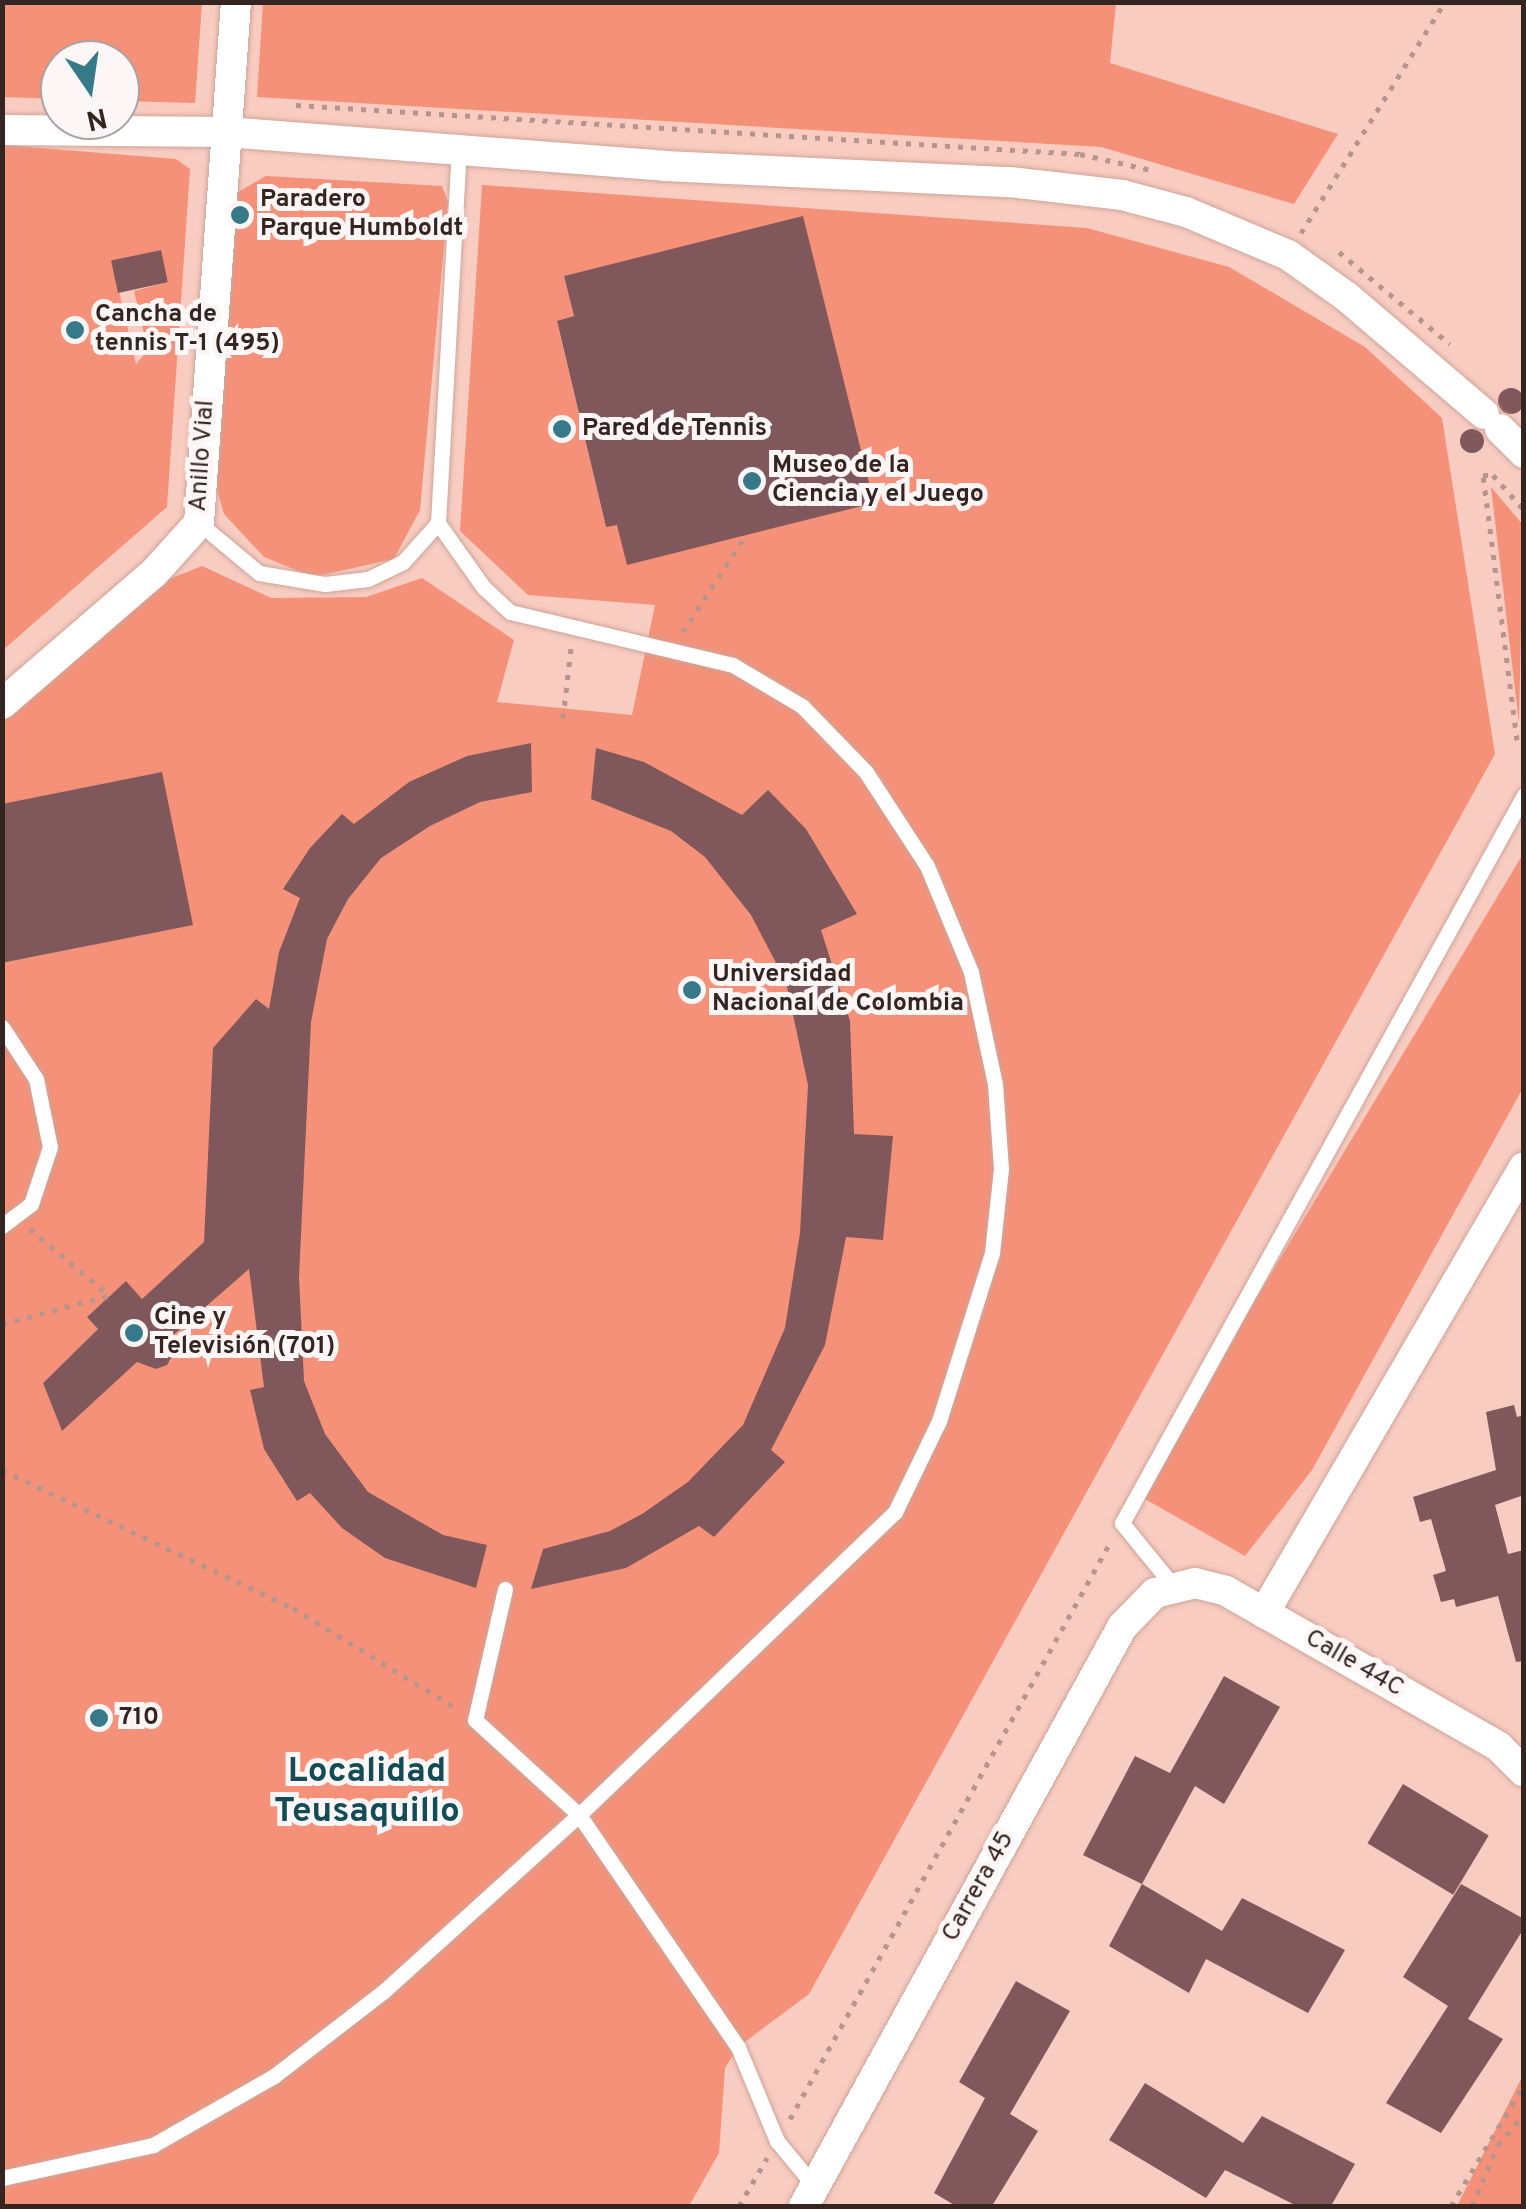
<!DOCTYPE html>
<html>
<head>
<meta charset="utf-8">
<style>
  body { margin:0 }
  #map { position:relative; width:1526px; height:2209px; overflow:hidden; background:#f8ccc0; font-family:Overpass,sans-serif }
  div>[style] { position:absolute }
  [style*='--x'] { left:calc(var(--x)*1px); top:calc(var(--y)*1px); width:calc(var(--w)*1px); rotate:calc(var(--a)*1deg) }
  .green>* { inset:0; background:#f59178 }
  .building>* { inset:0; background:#80585b; transform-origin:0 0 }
  .round { border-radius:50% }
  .path>* { height:5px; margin-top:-2.5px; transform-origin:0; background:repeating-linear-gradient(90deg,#b8958c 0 5px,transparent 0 13px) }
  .roads { filter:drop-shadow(0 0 2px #cfa499) drop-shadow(0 0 2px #cfa499) }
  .service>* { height:15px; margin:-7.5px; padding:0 7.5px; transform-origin:7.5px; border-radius:7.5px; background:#fff }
  .minor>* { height:30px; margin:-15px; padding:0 15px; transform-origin:15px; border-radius:15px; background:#fff }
  .dots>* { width:28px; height:28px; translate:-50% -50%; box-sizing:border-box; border:5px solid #fcf7f6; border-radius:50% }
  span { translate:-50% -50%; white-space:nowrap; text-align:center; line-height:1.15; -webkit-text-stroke:10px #fcf7f6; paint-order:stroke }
  .poi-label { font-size:25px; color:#352520; font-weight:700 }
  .left { translate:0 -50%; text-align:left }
  .street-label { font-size:25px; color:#352520 }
  .district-label { font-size:35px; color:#124c57; font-weight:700 }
  .frame { position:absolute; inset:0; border:5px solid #352520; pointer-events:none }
  .north { position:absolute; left:40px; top:40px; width:100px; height:100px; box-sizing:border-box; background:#fcf7f6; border:2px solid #aca3a0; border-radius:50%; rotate:167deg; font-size:28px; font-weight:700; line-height:40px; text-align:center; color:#352520 }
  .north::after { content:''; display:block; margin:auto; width:35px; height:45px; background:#367a89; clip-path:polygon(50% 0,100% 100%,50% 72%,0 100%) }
</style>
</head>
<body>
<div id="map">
  <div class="green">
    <i style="clip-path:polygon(3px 2px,202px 3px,195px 103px,120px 101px,120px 60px,60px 60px,60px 99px,3px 97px)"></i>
    <i style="clip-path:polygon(1116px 3px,1110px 63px,1338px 134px,1294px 204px,1101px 147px,257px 97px,263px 3px)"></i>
    <i style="clip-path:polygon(evenodd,3px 145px,176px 159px,190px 169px,167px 507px,3px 650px,3px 145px,160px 250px,168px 282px,134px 291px,148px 350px,136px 364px,112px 262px,160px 250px)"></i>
    <i style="clip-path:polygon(266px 176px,442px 186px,448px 202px,420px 510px,394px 559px,313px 577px,264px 557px,224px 514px,216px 486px,238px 192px)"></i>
    <i style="clip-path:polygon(evenodd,482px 185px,1087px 228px,1229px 267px,1365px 347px,1442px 418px,1495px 754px,809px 1994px,738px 2047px,725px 2068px,719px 2153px,689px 2206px,3px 2206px,3px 963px,93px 945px,3px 804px,3px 722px,164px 581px,202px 566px,271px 598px,366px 597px,422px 578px,514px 640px,497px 702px,632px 715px,655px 605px,528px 595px,460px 531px,482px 185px,802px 217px,606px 527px,557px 322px,574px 316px,564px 276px,802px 217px,482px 185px,204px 1243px,170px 1337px,171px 1361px,156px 1369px,139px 1360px,62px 1430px,43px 1383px,98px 1329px,88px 1316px,126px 1282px,142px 1299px,204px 1243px)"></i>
    <i style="clip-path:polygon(1491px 487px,1523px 525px,1519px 723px)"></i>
    <i style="clip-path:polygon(1523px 854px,1523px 1088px,1312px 1470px,1245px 1556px,1138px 1495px)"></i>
    <i style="clip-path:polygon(1523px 2075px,1523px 2206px,1457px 2206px)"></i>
  </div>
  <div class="building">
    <i style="clip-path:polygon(803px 216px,874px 503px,627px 565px,617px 525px,606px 527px,557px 321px,574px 316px,564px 276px)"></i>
    <i style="left:161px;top:250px;width:33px;height:51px;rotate:78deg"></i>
    <i class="round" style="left:1498px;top:388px;width:26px;height:26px"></i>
    <i class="round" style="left:1460px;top:429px;width:24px;height:24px"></i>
    <i style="clip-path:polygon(531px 743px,532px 792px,480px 802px,430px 826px,381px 858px,348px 899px,327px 939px,311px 1022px,299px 1277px,304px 1381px,325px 1434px,368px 1492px,443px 1535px,487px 1545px,476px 1588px,385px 1558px,342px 1528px,310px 1493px,297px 1501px,264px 1449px,250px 1390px,264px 1387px,249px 1269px,172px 1336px,174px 1354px,167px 1365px,156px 1369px,137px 1362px,62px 1431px,43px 1383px,98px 1329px,87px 1317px,126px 1281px,142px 1299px,204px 1242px,213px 1048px,256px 999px,269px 1009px,279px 952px,300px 898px,283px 889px,310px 848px,342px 814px,354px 824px,409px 782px,467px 756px)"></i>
    <i style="clip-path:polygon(596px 748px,644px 762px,742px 815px,768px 790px,806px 829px,857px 914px,821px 930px,850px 1021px,854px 1134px,893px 1136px,883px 1240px,846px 1237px,825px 1345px,771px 1450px,785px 1462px,714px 1537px,699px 1526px,626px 1568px,531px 1589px,543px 1549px,610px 1531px,642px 1514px,688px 1482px,743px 1425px,785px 1328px,800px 1233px,808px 1085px,786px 982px,751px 915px,705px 857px,671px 831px,591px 799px)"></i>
    <i style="clip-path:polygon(162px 772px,193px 925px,2px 963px,2px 804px)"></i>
    <i style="clip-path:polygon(1514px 1405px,1517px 1417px,1524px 1415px,1524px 1495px,1495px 1505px,1508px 1554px,1524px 1550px,1524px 1661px,1516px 1662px,1498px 1596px,1456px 1607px,1454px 1599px,1441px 1602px,1433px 1575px,1446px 1571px,1431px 1519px,1420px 1522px,1413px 1497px,1496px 1470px,1486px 1412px)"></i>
    <i style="clip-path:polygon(1224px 1676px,1280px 1707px,1224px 1804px,1195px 1786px,1142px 1884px,1083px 1855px,1135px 1756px,1170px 1773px)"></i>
    <i style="left:1403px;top:1784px;width:100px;height:69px;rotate:31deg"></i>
    <i style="clip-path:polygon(1142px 1884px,1222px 1931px,1242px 1898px,1345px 1950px,1308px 2013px,1206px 1959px,1189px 1993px,1109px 1946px)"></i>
    <i style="clip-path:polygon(1461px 1884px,1524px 1919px,1524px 1928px,1468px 2019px,1503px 2039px,1441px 2133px,1386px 2103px,1448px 2006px,1403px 1977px)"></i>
    <i style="clip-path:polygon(1016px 1981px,1070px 2011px,1010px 2114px,1038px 2131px,992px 2206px,956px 2206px,934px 2193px,985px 2098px,959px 2082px)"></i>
    <i style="clip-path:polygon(1145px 2083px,1243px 2143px,1262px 2116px,1355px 2164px,1331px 2206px,1297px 2206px,1225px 2170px,1206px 2198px,1109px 2140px)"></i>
  </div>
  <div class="path">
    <i style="--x:296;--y:105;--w:786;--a:3.58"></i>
    <i style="--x:1080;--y:154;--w:73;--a:12.7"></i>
    <i style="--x:1301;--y:233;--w:272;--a:-58.1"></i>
    <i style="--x:1339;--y:252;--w:144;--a:39.7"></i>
    <i style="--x:683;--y:632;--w:116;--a:-57"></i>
    <i style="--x:563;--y:718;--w:70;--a:-83.5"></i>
    <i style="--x:1517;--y:740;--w:267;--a:-97.3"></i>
    <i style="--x:1483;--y:475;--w:10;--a:0"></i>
    <i style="--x:1493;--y:475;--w:47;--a:48.5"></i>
    <i style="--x:30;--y:1229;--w:104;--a:39.9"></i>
    <i style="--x:2;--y:1324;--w:109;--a:-14.9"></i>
    <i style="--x:2;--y:1470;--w:322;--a:25.4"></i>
    <i style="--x:293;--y:1608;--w:195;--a:31.6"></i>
    <i style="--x:790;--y:2119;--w:659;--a:-60.95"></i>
    <i style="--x:739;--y:2206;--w:56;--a:-59.7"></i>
    <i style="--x:1451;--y:2206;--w:141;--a:-58.9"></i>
    <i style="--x:1472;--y:2206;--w:66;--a:-66.9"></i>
    <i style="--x:1498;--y:2145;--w:40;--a:-50"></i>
  </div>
  <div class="roads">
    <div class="service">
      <i style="--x:199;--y:523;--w:78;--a:39.8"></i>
      <i style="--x:259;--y:573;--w:67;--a:9.5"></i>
      <i style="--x:325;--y:584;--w:43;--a:-6.6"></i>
      <i style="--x:368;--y:579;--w:39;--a:-26"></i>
      <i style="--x:403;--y:562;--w:52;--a:-48.1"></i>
      <i style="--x:2;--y:1027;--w:62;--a:56.8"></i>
      <i style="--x:36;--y:1079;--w:69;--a:78.4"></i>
      <i style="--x:50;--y:1147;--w:60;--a:108.4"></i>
      <i style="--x:31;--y:1204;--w:36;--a:143"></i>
      <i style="--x:1173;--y:1586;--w:81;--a:-129"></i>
      <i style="--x:1122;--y:1523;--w:832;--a:-61.09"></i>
      <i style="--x:505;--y:1589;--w:134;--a:102.9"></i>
      <i style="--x:475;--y:1720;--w:141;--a:42.4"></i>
      <i style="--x:579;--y:1815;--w:281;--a:55.6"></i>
      <i style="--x:738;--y:2047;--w:102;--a:67.5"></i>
      <i style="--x:777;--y:2141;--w:60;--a:50.4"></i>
      <i style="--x:2;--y:2178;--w:155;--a:-12.3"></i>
      <i style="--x:153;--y:2145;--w:139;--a:-29.7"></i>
      <i style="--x:274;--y:2076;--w:139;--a:-37.7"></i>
      <i style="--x:384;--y:1991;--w:263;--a:-42.1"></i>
      <i style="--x:579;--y:1815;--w:438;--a:-43.8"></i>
      <i style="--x:895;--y:1512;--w:101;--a:-64.2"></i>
      <i style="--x:939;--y:1421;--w:176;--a:-72.5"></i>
      <i style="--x:992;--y:1253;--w:84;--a:-83.9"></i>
      <i style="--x:1001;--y:1169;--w:85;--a:-94"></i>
      <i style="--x:995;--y:1084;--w:115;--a:-102.1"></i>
      <i style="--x:971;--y:972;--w:115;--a:-112.5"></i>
      <i style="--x:927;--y:866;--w:112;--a:-123"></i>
      <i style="--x:866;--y:772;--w:92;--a:-134.1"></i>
      <i style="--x:802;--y:706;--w:80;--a:-149.3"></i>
      <i style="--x:733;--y:665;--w:229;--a:-166.6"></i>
      <i style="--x:510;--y:612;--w:35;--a:-137"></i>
      <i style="--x:484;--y:588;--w:80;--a:-125.3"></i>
      <i style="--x:438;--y:523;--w:374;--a:-86.8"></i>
    </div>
    <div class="minor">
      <i style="--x:2;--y:130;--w:224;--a:0.5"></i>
      <i style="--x:226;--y:132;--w:440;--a:4.4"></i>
      <i style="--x:665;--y:166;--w:345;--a:2.7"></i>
      <i style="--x:1010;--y:182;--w:113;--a:6.6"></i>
      <i style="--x:1122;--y:195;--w:66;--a:14.9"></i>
      <i style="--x:1186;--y:212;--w:111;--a:22.9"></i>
      <i style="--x:1288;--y:255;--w:72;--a:35.4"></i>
      <i style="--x:1347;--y:297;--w:180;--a:40.5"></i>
      <i style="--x:1500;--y:429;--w:34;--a:45"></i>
      <i style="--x:2;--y:704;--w:201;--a:-40.8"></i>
      <i style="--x:154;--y:573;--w:67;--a:-48"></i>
      <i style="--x:199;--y:523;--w:522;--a:-85.94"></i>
      <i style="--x:1264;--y:1613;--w:516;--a:-59.76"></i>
      <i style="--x:804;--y:2206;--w:661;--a:-61.22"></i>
      <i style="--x:1122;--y:1627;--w:47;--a:-45.9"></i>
      <i style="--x:1155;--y:1593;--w:41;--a:-14"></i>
      <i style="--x:1195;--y:1583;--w:32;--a:14"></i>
      <i style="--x:1226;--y:1591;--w:314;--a:29.7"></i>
      <i style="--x:1499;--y:1747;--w:35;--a:45"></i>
    </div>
  </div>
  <div class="dots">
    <i style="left:240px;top:215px;background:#367a89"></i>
    <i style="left:75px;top:330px;background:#367a89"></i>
    <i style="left:562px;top:429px;background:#367a89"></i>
    <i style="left:752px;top:481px;background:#367a89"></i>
    <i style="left:692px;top:990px;background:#367a89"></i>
    <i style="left:134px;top:1333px;background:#367a89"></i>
    <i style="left:99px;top:1718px;background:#367a89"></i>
  </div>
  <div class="poi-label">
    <span class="left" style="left:260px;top:215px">Paradero<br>Parque Humboldt</span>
    <span class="left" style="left:95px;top:330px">Cancha de<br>tennis T-1 (495)</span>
    <span class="left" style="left:582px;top:429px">Pared de Tennis</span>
    <span class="left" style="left:772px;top:481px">Museo de la<br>Ciencia y el Juego</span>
    <span class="left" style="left:712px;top:990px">Universidad<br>Nacional de Colombia</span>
    <span class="left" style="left:154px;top:1333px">Cine y<br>Televisión (701)</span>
    <span class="left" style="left:119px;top:1718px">710</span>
  </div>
  <div class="street-label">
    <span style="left:203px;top:456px;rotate:-86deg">Anillo Vial</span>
    <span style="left:1354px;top:1664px;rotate:30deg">Calle 44C</span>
    <span style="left:979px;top:1887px;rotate:-61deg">Carrera 45</span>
  </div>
  <div class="district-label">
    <span style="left:367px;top:1792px">Localidad<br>Teusaquillo</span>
  </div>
  <div class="frame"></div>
  <div class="north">N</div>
</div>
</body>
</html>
